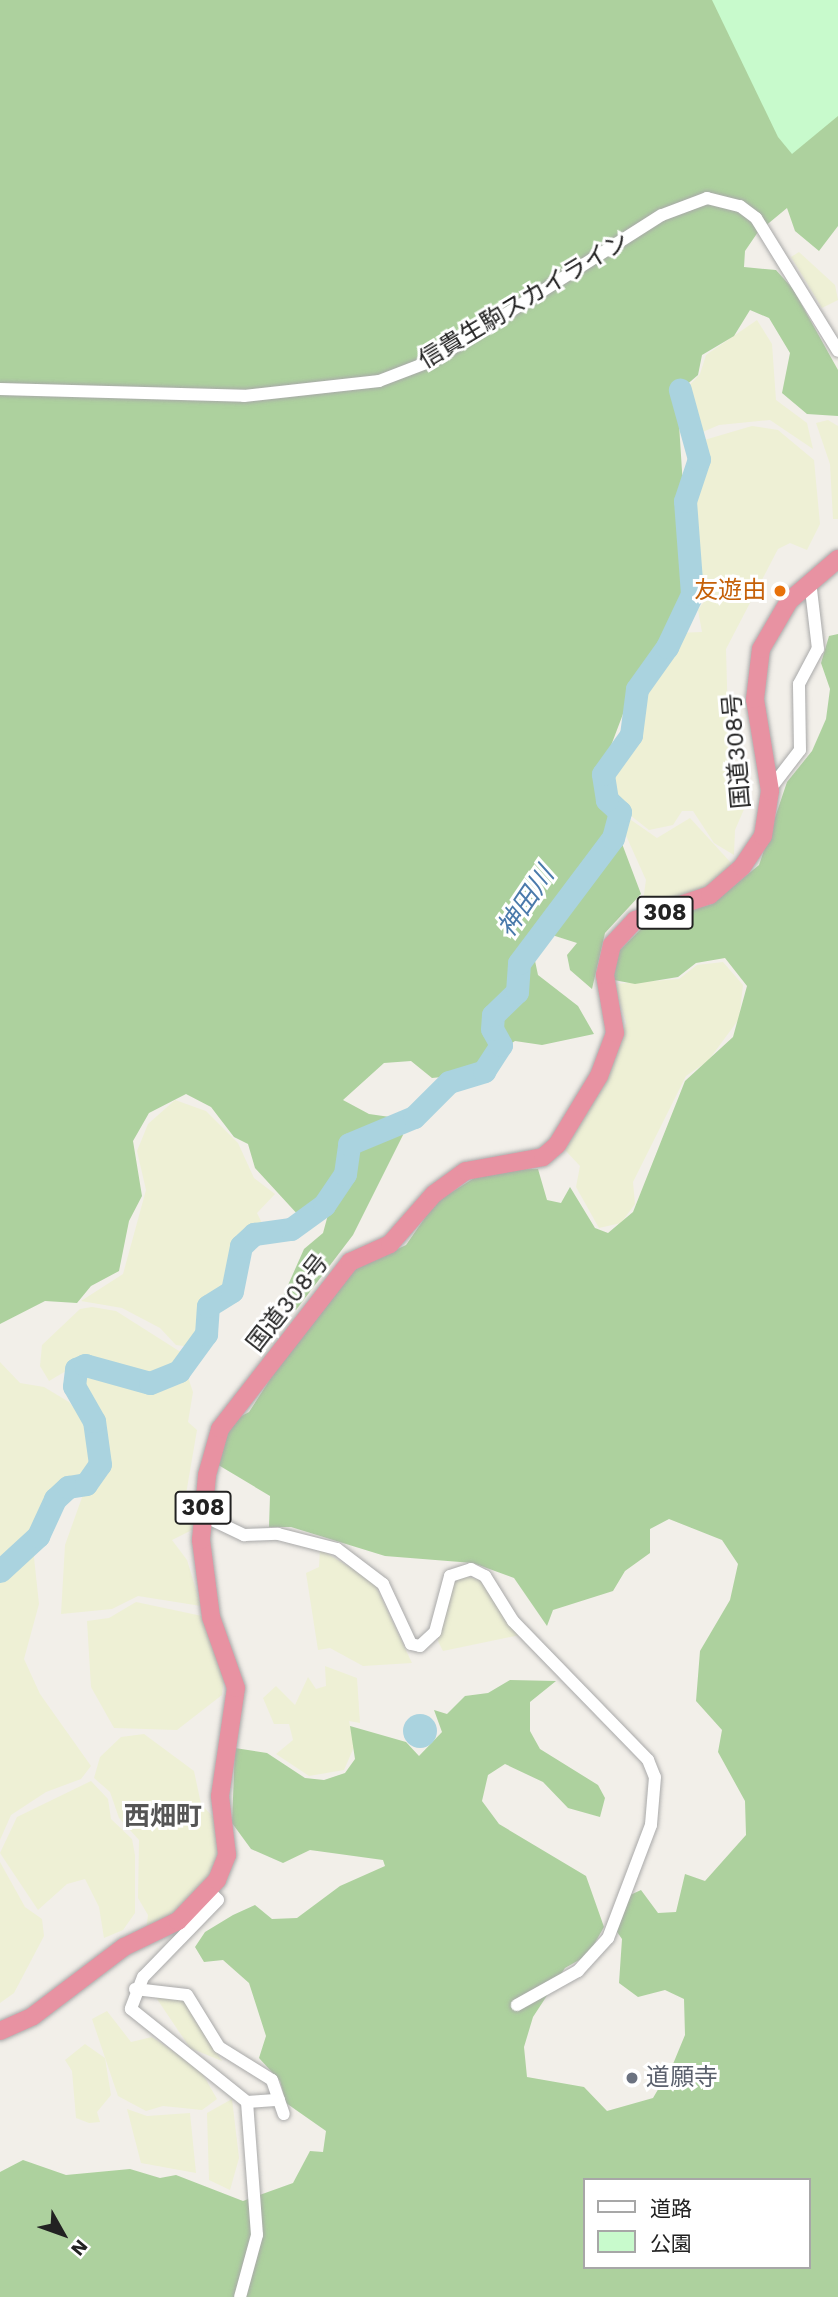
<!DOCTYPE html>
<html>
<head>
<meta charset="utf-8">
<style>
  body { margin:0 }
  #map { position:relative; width:838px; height:2297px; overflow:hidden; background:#f2efe9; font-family:"Work Sans","Noto Sans JP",sans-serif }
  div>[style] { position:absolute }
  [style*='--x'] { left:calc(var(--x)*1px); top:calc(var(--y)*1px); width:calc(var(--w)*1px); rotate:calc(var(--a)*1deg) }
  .farmland>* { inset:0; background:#eef0d5 }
  .forest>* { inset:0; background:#add19e }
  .park>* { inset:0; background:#c8facc }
  .water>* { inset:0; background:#aad3df }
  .round { border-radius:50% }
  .river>* { height:23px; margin:-11.5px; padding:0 11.5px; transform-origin:11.5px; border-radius:11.5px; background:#aad3df }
  .roads { filter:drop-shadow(0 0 2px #a9a9a9) drop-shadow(0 0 2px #a9a9a9) }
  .minor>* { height:12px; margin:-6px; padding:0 6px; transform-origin:6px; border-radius:6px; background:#fff }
  .highway>* { height:18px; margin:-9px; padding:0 9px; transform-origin:9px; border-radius:9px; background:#e892a2 }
  .dots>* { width:19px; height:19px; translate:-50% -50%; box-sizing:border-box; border:4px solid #fff; border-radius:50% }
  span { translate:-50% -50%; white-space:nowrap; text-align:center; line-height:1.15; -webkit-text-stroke:6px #fff; paint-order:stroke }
  .shield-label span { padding:2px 5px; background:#fff; border:2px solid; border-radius:5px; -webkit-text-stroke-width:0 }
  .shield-label { font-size:23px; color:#222; font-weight:700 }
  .street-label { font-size:24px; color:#222 }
  .food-label { font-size:24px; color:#c56008 }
  .right { translate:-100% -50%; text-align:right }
  .worship-label { font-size:24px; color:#5b616d }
  .left { translate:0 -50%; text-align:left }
  .water-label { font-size:26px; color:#4a7aab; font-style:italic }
  .neighbourhood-label { font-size:26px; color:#555; font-weight:700 }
  .legend { position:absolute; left:583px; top:2178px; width:228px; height:91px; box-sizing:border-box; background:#fff; border:2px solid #a7a7a7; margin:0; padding:9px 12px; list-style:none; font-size:21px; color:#222 }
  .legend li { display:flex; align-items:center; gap:14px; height:35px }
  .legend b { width:35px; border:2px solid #a7a7a7 }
  .north { position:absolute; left:28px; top:2199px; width:70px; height:70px; -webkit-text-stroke:5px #fff; paint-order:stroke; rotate:130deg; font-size:19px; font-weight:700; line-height:28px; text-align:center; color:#222 }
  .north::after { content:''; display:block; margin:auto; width:24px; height:32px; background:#222; clip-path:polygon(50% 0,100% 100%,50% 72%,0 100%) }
</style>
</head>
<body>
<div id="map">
  <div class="farmland">
    <i style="clip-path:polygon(799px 252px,835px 285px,838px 300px,822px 308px,791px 257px)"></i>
    <i style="clip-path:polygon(757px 320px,772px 344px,776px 400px,807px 423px,813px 449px,770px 420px,719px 425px,691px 437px,686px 389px,700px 374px,706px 355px)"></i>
    <i style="clip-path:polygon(828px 420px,838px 426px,838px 519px,833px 519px,830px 464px,816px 423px)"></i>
    <i style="clip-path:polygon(752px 426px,778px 430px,814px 460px,820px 524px,807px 550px,790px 543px,778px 549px,726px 649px,729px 755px,748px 800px,735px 830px,734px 855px,714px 843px,693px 811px,682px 811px,673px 825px,649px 830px,607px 797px,605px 772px,634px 735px,640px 692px,675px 633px,702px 632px,698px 610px,713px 589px,694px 581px,690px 568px,690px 493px,702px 459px,694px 443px)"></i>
    <i style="clip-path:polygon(621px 813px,657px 838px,690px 818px,732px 864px,708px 891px,642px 908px,646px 880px,619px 820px)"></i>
    <i style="clip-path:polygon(723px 962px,743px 985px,739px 1019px,708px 1061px,686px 1076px,633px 1182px,635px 1204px,621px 1223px,599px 1228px,576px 1187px,580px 1166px,565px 1150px,608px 1077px,621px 1040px,626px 1022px,614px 984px,679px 979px,697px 965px)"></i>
    <i style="clip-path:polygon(175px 1100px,206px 1111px,238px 1143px,254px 1178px,275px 1194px,257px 1213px,264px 1227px,251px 1229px,237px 1244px,229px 1285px,201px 1311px,191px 1347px,176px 1345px,160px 1328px,122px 1308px,81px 1301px,123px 1274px,146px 1190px,137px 1151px,148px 1124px)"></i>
    <i style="clip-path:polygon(92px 1307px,116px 1311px,179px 1351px,191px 1352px,157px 1379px,86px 1359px,49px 1381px,40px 1366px,42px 1345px,80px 1309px)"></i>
    <i style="clip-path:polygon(0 1362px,20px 1383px,44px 1387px,69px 1402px,86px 1422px,93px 1455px,85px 1476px,60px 1489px,30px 1541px,0 1567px)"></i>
    <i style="clip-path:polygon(86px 1369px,168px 1389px,188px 1377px,193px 1392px,188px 1422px,197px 1430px,186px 1494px,196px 1528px,172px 1540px,187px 1560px,201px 1606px,138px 1596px,112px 1609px,61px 1614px,65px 1545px,85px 1489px,102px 1469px,102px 1435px,75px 1379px)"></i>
    <i style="clip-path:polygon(33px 1548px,39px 1604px,24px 1659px,40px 1694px,91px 1766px,81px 1779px,46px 1792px,11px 1815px,0 1840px,0 1575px,22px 1564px)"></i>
    <i style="clip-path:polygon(320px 1549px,374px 1582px,412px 1663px,363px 1666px,330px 1648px,318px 1650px,306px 1573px,319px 1567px)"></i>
    <i style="clip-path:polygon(464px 1576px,480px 1580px,520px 1635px,443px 1651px,438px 1641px,453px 1583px)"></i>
    <i style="clip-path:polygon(136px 1602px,202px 1616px,225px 1671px,222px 1695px,177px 1730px,114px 1728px,91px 1687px,87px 1621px,109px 1618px)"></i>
    <i style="clip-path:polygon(325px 1666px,357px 1678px,360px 1723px,349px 1721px,354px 1747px,344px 1770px,309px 1776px,276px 1754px,293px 1740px,289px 1724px,274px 1724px,263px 1698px,276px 1686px,295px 1705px,308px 1677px,316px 1689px,326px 1686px)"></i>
    <i style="clip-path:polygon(144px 1734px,194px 1771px,201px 1804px,218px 1822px,220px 1845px,208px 1883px,187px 1906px,146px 1931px,148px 1915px,138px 1898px,139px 1840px,119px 1818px,110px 1792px,94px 1778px,100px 1757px,121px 1737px)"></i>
    <i style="clip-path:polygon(91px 1781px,108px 1799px,111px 1819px,132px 1839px,135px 1855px,135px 1913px,123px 1930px,104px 1938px,99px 1907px,85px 1879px,67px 1884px,38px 1910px,0 1853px,17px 1817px)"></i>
    <i style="clip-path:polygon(0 1862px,25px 1907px,42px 1919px,44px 1936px,14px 1993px,0 2003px)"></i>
    <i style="clip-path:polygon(153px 1993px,181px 1995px,222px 2061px,190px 2048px)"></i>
    <i style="clip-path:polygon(107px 2011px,131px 2042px,152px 2037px,200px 2069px,217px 2099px,202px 2110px,163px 2106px,146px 2111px,118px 2096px,92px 2019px)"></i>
    <i style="clip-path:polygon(85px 2044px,105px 2058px,111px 2095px,97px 2112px,100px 2122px,89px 2123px,76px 2118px,72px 2071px,65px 2060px)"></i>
    <i style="clip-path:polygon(232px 2099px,239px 2158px,230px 2190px,209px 2180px,207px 2113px)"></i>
    <i style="clip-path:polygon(127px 2109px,147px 2116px,190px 2113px,196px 2173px,141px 2163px)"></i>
  </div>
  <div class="forest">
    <i style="clip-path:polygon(0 0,838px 0,838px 226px,819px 251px,795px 231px,787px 208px,758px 232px,745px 251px,744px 267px,776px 270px,793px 289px,838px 370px,838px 416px,807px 414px,782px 393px,790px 353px,769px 318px,750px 310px,734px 336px,702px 355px,698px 375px,677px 393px,690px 595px,658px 656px,637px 677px,598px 780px,641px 894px,605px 933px,592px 989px,570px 970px,567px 955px,577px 943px,552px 935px,548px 912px,531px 942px,538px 975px,578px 1006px,594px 1034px,542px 1045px,515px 1041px,462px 1075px,432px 1078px,411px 1061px,384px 1063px,343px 1100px,369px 1114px,397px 1118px,403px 1135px,353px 1235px,296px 1310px,286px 1310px,281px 1301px,304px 1249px,323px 1233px,329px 1211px,312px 1205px,300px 1217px,255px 1168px,248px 1144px,234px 1137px,211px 1107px,186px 1094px,149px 1113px,133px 1141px,142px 1196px,129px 1221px,119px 1271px,91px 1286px,77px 1303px,45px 1301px,0 1324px)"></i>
    <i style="clip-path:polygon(evenodd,838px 634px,838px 2297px,0 2297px,0 2172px,23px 2160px,66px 2175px,130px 2169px,160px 2178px,176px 2175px,243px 2201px,293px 2183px,310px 2151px,323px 2152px,326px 2131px,286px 2103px,280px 2081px,259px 2058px,266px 2036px,249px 1983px,223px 1960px,204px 1962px,195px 1947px,205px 1932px,233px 1915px,255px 1905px,272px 1919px,297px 1918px,340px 1886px,385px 1866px,383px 1860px,310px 1850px,283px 1863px,251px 1849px,232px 1823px,235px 1748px,267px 1753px,305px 1778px,324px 1780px,345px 1773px,355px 1759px,350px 1726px,406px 1742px,419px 1756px,442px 1732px,434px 1710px,447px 1714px,465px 1696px,488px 1693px,510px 1680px,556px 1681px,530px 1702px,530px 1731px,540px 1749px,598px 1785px,605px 1798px,600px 1817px,568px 1808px,543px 1782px,505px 1764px,488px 1775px,482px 1801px,499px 1824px,586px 1876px,604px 1927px,588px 1955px,565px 1968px,533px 2017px,524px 2047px,527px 2077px,584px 2087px,607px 2111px,653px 2098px,673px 2064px,685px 2035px,684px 1999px,665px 1990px,638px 1997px,619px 1983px,622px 1939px,615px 1929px,628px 1896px,641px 1890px,658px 1913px,676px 1912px,685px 1874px,705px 1881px,746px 1835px,745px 1801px,718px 1752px,722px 1730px,696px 1701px,700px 1651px,730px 1600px,738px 1564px,722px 1540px,669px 1519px,650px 1529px,650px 1553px,625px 1571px,613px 1591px,553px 1610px,547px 1626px,514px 1578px,473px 1563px,385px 1556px,291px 1527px,269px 1527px,270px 1496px,215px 1463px,234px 1420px,249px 1412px,289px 1350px,354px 1270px,406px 1245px,436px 1202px,487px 1170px,538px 1169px,547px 1200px,561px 1203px,570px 1187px,595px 1228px,608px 1233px,633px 1212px,685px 1081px,733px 1037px,747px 986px,725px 958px,696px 963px,678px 977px,635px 984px,614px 980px,613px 957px,647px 923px,712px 904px,759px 865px,787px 782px,812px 751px,826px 719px,830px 689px,821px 663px,829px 636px,838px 634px,584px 2180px,808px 2180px,808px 2267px,584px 2267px,584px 2180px)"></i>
  </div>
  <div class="park">
    <i style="clip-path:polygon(712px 0,838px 0,838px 116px,792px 154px,778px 137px)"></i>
  </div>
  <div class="water">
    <i class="round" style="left:403px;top:1714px;width:34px;height:34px"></i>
  </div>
  <div class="river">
    <i style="--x:0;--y:1571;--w:52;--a:-42.6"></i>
    <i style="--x:38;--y:1536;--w:41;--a:-65.3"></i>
    <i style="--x:55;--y:1499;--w:18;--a:-43"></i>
    <i style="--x:68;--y:1487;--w:18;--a:-9"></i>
    <i style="--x:86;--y:1484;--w:24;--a:-55"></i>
    <i style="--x:100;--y:1464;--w:43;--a:-97.9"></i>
    <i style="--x:94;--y:1421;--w:40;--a:-119.7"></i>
    <i style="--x:74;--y:1386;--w:17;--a:-83"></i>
    <i style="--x:76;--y:1369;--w:10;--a:-24"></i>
    <i style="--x:85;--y:1365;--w:67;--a:15.5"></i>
    <i style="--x:150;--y:1383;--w:31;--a:-22"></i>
    <i style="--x:179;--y:1371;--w:46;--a:-53.9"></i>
    <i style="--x:206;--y:1334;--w:28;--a:-86"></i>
    <i style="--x:208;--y:1306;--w:28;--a:-32"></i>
    <i style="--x:232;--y:1291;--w:46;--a:-78.7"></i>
    <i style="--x:241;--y:1246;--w:18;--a:-43"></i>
    <i style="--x:254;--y:1234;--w:37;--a:-8"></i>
    <i style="--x:291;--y:1229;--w:41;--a:-36"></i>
    <i style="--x:324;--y:1205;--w:37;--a:-56"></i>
    <i style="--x:345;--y:1174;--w:30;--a:-82"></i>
    <i style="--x:349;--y:1144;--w:70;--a:-22.6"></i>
    <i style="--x:414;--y:1117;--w:49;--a:-45"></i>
    <i style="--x:449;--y:1082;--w:37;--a:-17"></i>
    <i style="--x:484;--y:1071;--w:31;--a:-57"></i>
    <i style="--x:501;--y:1045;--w:18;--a:-119"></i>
    <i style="--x:492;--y:1029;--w:14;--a:-86"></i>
    <i style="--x:493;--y:1015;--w:33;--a:-44"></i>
    <i style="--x:517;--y:992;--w:29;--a:-86"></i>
    <i style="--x:519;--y:963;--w:156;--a:-53.1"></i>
    <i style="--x:613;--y:838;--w:27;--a:-75"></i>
    <i style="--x:620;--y:812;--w:18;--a:-137"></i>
    <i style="--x:607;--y:800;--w:26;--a:-99"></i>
    <i style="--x:603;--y:774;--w:48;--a:-54.3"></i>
    <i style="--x:631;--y:735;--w:46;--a:-82.6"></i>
    <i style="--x:637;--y:689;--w:52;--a:-54.5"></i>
    <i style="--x:667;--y:647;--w:59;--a:-64.7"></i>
    <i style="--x:692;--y:594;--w:93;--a:-94.3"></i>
    <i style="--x:685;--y:501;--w:44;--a:-71.6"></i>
    <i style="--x:699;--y:459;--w:72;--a:-105.4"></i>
  </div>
  <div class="roads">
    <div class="minor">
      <i style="--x:0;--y:389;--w:244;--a:1.6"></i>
      <i style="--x:244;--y:396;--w:136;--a:-6.3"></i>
      <i style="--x:379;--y:381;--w:59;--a:-20.9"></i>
      <i style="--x:434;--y:360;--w:270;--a:-32.5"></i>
      <i style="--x:662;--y:215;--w:48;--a:-20.7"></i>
      <i style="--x:707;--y:198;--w:34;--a:14"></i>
      <i style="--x:740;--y:206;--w:20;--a:37"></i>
      <i style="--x:756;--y:218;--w:156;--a:58.3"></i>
      <i style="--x:770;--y:789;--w:49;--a:-52.4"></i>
      <i style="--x:800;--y:750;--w:66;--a:-90.9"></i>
      <i style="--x:799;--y:684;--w:40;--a:-62"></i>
      <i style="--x:818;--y:649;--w:68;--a:-96.7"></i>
      <i style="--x:202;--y:1515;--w:47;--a:25.5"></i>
      <i style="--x:244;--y:1535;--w:34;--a:-2"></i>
      <i style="--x:278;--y:1534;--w:61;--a:14.3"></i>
      <i style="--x:337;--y:1549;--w:58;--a:37.3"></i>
      <i style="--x:383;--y:1584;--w:66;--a:65"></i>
      <i style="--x:411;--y:1644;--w:9;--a:13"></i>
      <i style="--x:420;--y:1646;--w:21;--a:-43"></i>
      <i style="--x:435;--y:1632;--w:58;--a:-75"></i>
      <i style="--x:450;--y:1576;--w:22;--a:-18"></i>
      <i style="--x:471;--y:1569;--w:16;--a:27"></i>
      <i style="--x:485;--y:1576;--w:53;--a:58.1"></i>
      <i style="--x:513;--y:1621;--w:194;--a:45.8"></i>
      <i style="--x:648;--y:1760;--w:18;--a:68"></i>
      <i style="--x:655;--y:1777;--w:48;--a:94.8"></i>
      <i style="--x:651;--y:1825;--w:121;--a:110.8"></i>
      <i style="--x:608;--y:1938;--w:45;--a:132.3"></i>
      <i style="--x:578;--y:1971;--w:70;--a:150.9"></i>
      <i style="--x:210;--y:1892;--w:11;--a:45"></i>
      <i style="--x:218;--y:1900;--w:107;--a:134.2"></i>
      <i style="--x:143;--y:1977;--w:34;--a:111"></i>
      <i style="--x:131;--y:2009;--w:149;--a:38.7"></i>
      <i style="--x:247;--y:2102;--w:133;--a:85.7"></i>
      <i style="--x:257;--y:2235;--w:64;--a:105.3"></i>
      <i style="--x:135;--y:1989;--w:52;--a:6.6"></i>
      <i style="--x:187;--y:1995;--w:61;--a:58.4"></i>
      <i style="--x:219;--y:2047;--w:62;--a:31.9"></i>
      <i style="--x:272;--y:2080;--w:36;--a:71"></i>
      <i style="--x:247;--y:2102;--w:32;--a:-4"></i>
    </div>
    <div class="highway">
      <i style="--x:0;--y:2031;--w:36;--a:-24"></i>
      <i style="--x:33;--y:2016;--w:114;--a:-37.2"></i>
      <i style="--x:124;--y:1947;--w:60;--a:-25.7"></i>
      <i style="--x:178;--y:1921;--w:57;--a:-46.4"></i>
      <i style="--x:217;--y:1880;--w:27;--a:-68"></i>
      <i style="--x:227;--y:1855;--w:59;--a:-96.8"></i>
      <i style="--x:220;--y:1796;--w:109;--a:-81.6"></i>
      <i style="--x:236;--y:1688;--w:75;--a:-109.4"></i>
      <i style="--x:211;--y:1617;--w:78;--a:-97.4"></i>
      <i style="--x:201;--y:1540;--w:65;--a:-84.7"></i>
      <i style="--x:207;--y:1475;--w:48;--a:-74.2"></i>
      <i style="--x:220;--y:1429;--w:212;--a:-52.1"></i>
      <i style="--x:350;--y:1262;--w:44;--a:-24.2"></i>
      <i style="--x:390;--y:1244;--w:67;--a:-48.7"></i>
      <i style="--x:434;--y:1194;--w:39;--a:-36"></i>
      <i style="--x:466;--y:1171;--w:78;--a:-10.3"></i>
      <i style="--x:543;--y:1157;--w:18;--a:-41"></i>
      <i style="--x:557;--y:1145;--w:81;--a:-58.7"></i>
      <i style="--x:599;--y:1076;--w:46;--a:-69.6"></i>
      <i style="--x:615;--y:1033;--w:59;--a:-99.8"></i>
      <i style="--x:605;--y:975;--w:31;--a:-77"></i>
      <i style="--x:612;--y:945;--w:34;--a:-47"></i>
      <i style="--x:635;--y:920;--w:79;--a:-18.4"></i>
      <i style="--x:710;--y:895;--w:43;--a:-41.2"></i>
      <i style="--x:742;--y:867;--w:37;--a:-56"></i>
      <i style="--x:763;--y:836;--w:46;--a:-81.2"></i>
      <i style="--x:770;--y:791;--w:93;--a:-99.3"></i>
      <i style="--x:755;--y:699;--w:50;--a:-83.2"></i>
      <i style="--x:761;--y:649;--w:56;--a:-59.7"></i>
      <i style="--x:789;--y:601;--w:65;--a:-40.6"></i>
    </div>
  </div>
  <div class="dots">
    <i style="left:780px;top:591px;background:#e8710a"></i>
    <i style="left:632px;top:2078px;background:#6b7280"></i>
  </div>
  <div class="shield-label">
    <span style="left:665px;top:913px">308</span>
    <span style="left:203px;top:1508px">308</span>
  </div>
  <div class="street-label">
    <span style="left:524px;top:301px;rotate:-31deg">信貴生駒スカイライン</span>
    <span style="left:737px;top:751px;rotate:-95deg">国道308号</span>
    <span style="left:288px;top:1303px;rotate:-52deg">国道308号</span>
  </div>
  <div class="food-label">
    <span class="right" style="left:766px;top:591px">友遊由</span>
  </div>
  <div class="worship-label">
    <span class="left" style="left:646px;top:2078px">道願寺</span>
  </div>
  <div class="water-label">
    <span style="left:526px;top:902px;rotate:-56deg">神田川</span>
  </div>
  <div class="neighbourhood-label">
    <span style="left:163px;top:1817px">西畑町</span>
  </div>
  <ul class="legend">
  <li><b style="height:9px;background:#fff"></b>道路</li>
  <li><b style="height:19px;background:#c8facc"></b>公園</li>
  </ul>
  <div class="north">N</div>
</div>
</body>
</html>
